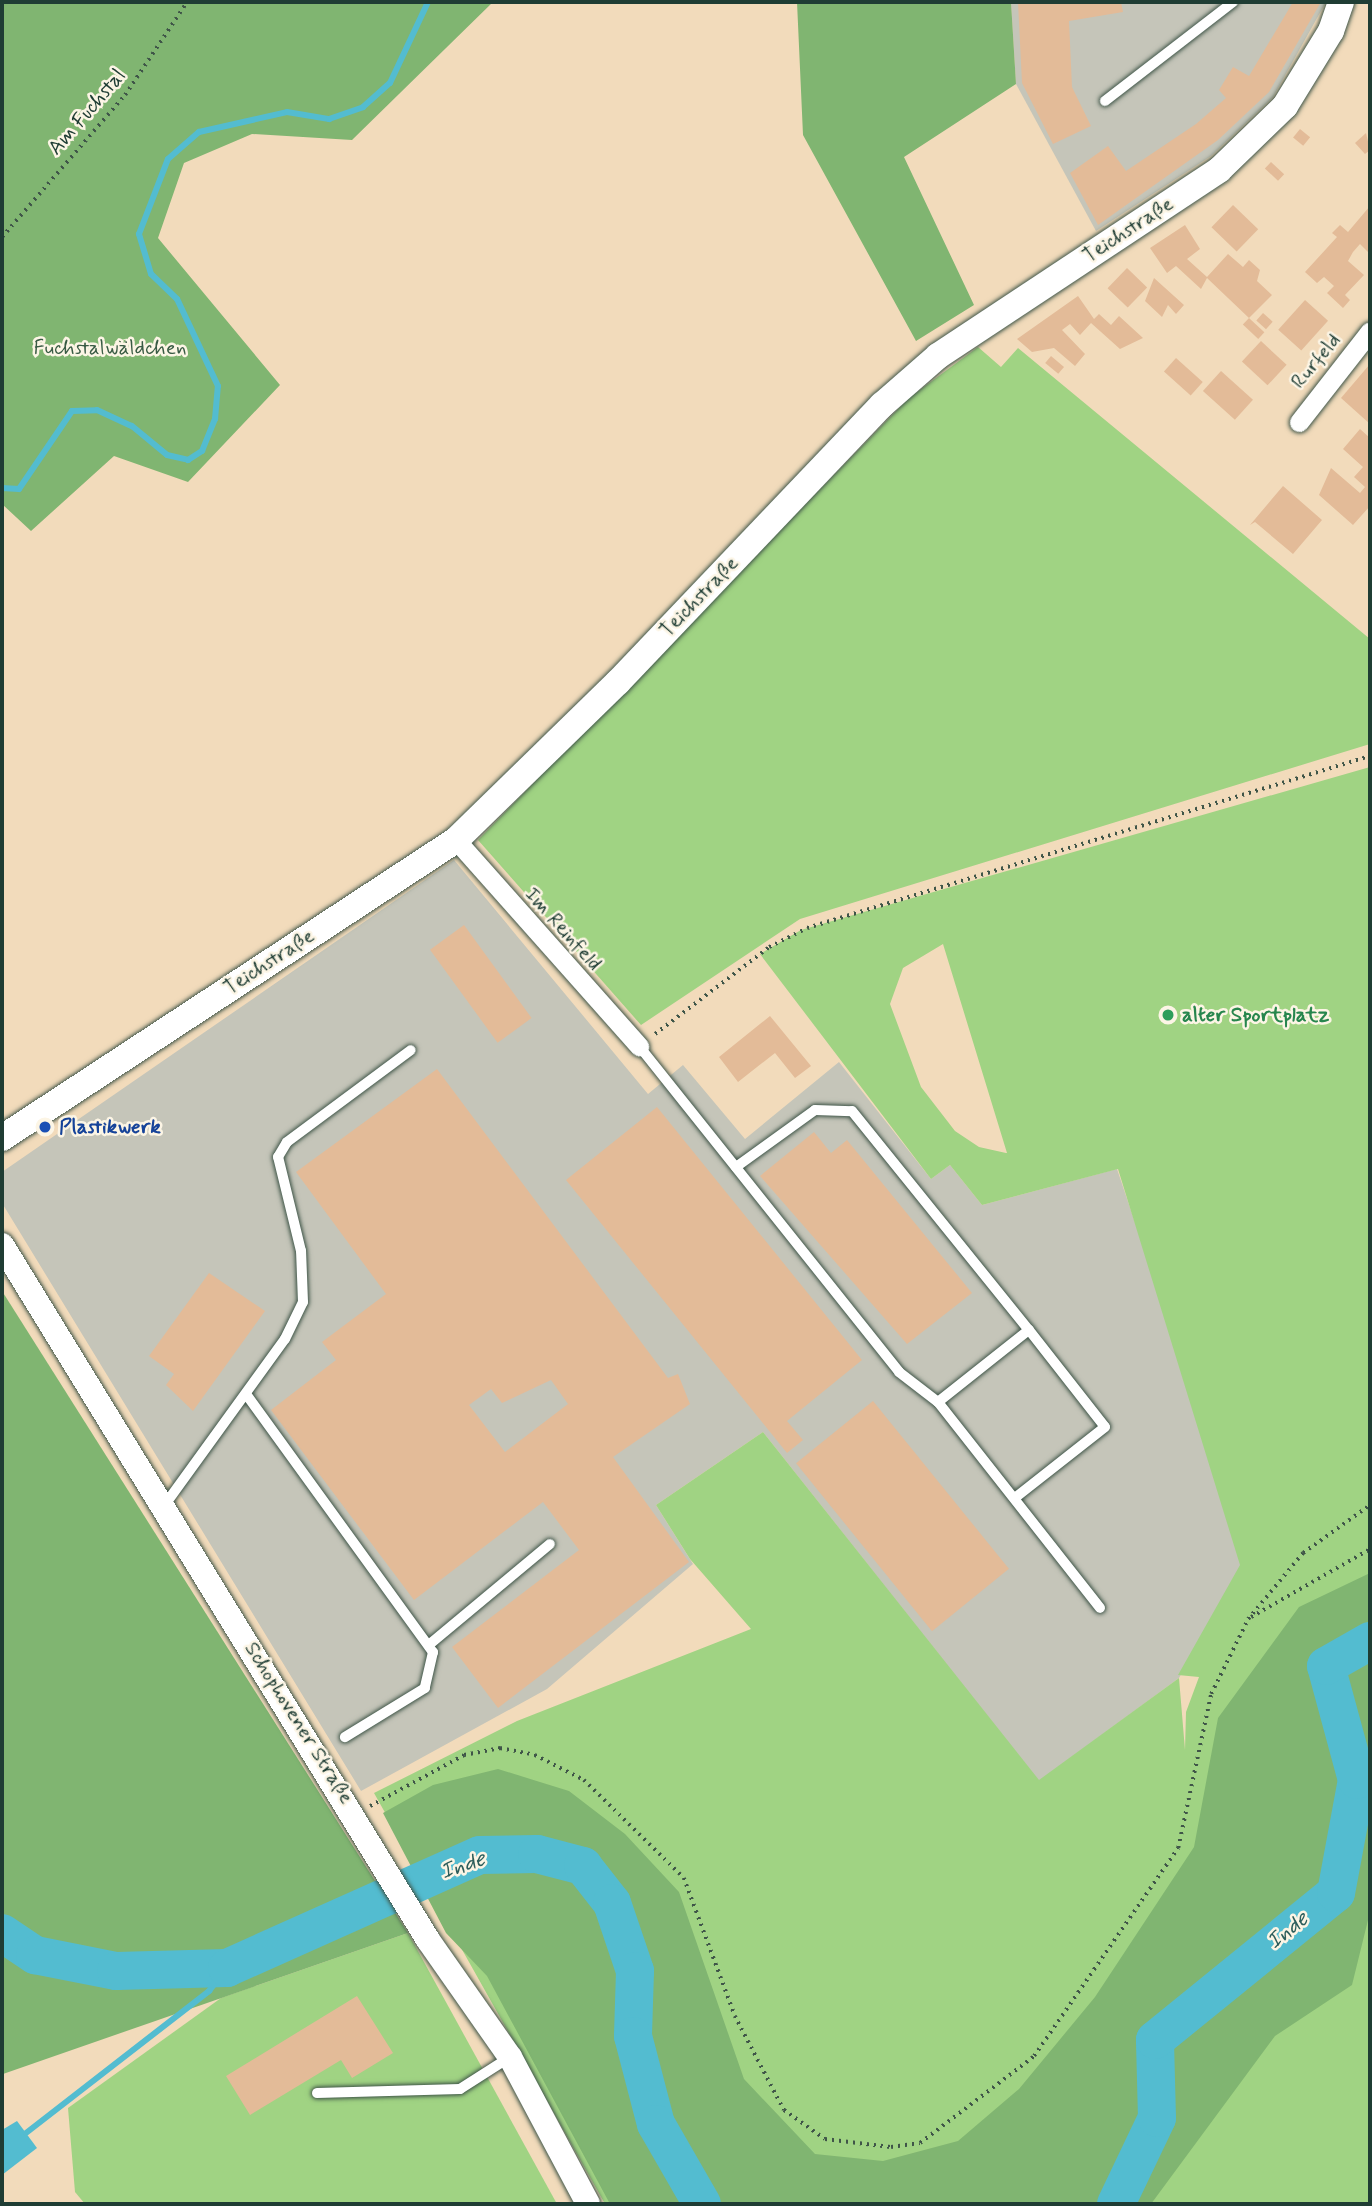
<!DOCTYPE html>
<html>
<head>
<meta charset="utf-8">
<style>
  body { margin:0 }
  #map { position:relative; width:1372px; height:2206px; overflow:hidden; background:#f2dbbb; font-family:Mynerve,sans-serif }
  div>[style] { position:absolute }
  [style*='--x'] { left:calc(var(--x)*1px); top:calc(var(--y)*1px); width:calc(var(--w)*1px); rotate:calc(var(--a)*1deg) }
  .industrial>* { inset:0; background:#c5c5b9 }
  .green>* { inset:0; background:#a0d383 }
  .forest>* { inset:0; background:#80b571 }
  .water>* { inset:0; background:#53bcd0 }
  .stream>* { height:6px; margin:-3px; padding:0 3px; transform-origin:3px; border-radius:3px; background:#53bcd0 }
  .river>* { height:38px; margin:-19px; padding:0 19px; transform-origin:19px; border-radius:19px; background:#53bcd0 }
  .building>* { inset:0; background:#e3bb98; transform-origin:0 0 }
  .path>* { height:3.5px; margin-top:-1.75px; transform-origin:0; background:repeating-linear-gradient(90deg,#3f5548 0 2px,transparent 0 7px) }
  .roads { filter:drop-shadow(0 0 2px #3f5548) drop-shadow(0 0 2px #3f5548) }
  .service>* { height:10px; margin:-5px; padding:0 5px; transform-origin:5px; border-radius:5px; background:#fff }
  .minor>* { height:19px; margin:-9.5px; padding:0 9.5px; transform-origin:9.5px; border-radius:9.5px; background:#fff }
  .tertiary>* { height:24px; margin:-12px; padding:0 12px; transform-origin:12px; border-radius:12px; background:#fff }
  .secondary>* { height:26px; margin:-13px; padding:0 13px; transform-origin:13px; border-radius:13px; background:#fff }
  .dots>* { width:19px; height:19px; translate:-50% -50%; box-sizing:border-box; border:4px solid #fcf5e5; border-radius:50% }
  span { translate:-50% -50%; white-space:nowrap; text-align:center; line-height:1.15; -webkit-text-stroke:5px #fcf5e5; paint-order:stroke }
  .street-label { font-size:21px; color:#1f3d34 }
  .park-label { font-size:21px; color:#395b44 }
  .leisure-label { font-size:21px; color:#27864d; font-weight:700 }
  .left { translate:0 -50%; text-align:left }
  .transit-label { font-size:21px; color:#164399; font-weight:700 }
  .water-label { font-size:23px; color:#2c5d5b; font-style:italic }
  .frame { position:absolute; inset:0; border:4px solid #1f3d34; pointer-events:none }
</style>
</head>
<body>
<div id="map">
  <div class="industrial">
    <i style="clip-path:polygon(1011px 2px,1326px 2px,1273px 97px,1211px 156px,1096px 231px,1016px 84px)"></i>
    <i style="clip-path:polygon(454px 860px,648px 1094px,683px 1065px,745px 1139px,839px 1062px,931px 1179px,950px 1165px,982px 1205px,1117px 1169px,1248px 1558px,1179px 1678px,1039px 1781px,763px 1432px,656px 1505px,693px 1564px,547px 1689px,361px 1791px,2px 1203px,2px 1172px)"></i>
  </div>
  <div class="green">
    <i style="clip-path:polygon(978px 347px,1001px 367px,1018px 348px,1370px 639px,1370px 744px,800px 919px,641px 1025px,478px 840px,909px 398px)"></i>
    <i style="clip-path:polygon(evenodd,1370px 767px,1370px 2204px,605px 2204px,374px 1793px,517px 1721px,751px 1629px,690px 1559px,656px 1505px,763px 1432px,1039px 1780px,1179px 1678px,1185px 1750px,1186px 1712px,1199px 1677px,1178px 1675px,1240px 1565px,1118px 1169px,982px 1205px,950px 1165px,931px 1179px,760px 954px,801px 930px,1370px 767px,943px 944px,1007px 1153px,1006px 1153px,979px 1147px,955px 1131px,921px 1087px,890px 1004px,903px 968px,943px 944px)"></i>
    <i style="clip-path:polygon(408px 1933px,557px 2204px,85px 2204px,75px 2192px,68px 2108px,221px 1998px)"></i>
  </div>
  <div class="forest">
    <i style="clip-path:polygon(2px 2px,493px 2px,352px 140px,252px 134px,184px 163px,158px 238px,280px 385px,188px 482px,114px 456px,31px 531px,2px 504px)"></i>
    <i style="clip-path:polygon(797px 2px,1011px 2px,1016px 84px,904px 157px,974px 305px,916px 341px,803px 135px)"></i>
    <i style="clip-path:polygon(2px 1291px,408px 1933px,3px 2074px,2px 2074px)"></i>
    <i style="clip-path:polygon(1370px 1573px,1370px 1912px,1352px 1985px,1275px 2036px,1151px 2204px,610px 2204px,487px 1976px,446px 1933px,383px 1813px,433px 1785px,498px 1769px,569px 1791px,625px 1834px,679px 1892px,744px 2079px,815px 2154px,883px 2161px,958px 2141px,1019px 2089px,1095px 1997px,1194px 1847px,1218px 1718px,1299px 1607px)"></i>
  </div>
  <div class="water">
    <i style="clip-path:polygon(17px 2121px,37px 2148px,2px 2175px,2px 2130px)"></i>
  </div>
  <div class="stream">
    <i style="--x:2;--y:488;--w:17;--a:3"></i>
    <i style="--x:19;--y:489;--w:94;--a:-55.8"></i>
    <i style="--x:72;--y:411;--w:25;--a:-2"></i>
    <i style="--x:97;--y:410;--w:38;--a:25"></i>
    <i style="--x:132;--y:426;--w:45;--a:39.6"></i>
    <i style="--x:167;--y:455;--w:22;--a:13"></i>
    <i style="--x:188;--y:460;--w:17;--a:-33"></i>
    <i style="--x:202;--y:451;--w:35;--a:-68"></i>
    <i style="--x:215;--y:419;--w:33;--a:-85"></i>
    <i style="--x:218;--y:386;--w:96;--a:-115.2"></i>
    <i style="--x:177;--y:299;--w:36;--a:-136"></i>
    <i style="--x:151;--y:274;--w:42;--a:-106.7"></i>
    <i style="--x:139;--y:234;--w:80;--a:-68.9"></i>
    <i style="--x:168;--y:159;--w:41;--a:-41.1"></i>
    <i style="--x:199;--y:132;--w:90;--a:-12.8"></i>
    <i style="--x:287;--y:112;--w:43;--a:9.5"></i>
    <i style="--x:329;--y:119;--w:36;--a:-19"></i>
    <i style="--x:363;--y:107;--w:36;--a:-42"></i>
    <i style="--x:390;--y:83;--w:89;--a:-64.9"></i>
    <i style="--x:26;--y:2133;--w:232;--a:-37.8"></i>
    <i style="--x:209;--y:1991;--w:29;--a:-52"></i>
  </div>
  <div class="river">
    <i style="--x:2;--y:1933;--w:40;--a:34"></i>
    <i style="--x:35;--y:1955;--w:83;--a:11.2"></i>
    <i style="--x:116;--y:1971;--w:111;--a:-1.5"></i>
    <i style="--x:227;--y:1968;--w:277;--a:-24.1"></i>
    <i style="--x:480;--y:1855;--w:57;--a:-1"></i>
    <i style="--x:537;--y:1854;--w:48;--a:14.6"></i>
    <i style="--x:583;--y:1866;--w:47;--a:51.9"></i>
    <i style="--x:612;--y:1903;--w:72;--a:71.3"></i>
    <i style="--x:635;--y:1971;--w:65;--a:91.8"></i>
    <i style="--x:633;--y:2036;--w:91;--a:75.4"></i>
    <i style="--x:656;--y:2124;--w:92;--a:60.1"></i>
    <i style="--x:1116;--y:2204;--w:95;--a:-64.5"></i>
    <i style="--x:1157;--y:2118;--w:78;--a:-91.5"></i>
    <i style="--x:1155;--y:2040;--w:233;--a:-39.1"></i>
    <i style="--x:1336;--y:1893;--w:115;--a:-79.5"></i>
    <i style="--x:1357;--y:1780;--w:118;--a:-105.2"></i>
    <i style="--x:1326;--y:1666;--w:51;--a:-29.6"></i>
  </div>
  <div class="building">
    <i style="clip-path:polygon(1018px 2px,1121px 2px,1123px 12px,1069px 21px,1072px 87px,1091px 126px,1053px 144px,1022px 83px)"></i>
    <i style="clip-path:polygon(1293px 2px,1321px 2px,1269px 92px,1218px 140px,1098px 225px,1070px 173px,1108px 146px,1126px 171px,1196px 124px,1226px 98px,1219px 90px,1233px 67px,1249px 76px)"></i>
    <i style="left:1300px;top:129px;width:13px;height:11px;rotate:39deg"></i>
    <i style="clip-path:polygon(1366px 133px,1370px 150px,1365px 154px,1355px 143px)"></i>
    <i style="left:1271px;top:162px;width:18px;height:9px;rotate:43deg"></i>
    <i style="left:1233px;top:205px;width:35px;height:31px;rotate:44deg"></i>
    <i style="clip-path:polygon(1370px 206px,1370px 254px,1360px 244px,1353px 252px,1348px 261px,1364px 275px,1345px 295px,1350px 300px,1343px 308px,1327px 293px,1334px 286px,1324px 277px,1317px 283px,1305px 272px,1337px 237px,1332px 233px,1340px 225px,1348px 232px)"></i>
    <i style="clip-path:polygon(1185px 225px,1200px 249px,1187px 259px,1207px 277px,1228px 254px,1243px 267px,1249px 260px,1260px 270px,1257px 281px,1272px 295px,1249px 318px,1207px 278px,1201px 289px,1176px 266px,1167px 273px,1150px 248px)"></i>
    <i style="left:1127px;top:268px;width:28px;height:28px;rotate:44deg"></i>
    <i style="clip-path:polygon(1154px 278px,1184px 305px,1176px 314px,1168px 305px,1162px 317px,1145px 301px)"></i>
    <i style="clip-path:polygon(1078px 296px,1094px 319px,1099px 314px,1111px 325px,1119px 316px,1143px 338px,1120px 349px,1091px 323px,1080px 335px,1070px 324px,1062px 330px,1085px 354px,1075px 366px,1054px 348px,1032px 352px,1017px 339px)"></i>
    <i style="left:1305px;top:300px;width:31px;height:40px;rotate:42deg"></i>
    <i style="left:1263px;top:313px;width:13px;height:10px;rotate:42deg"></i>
    <i style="left:1249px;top:318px;width:21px;height:9px;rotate:43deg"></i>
    <i style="left:1261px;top:341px;width:35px;height:28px;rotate:43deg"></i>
    <i style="left:1051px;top:356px;width:17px;height:9px;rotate:40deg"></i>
    <i style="left:1176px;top:358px;width:36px;height:18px;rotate:42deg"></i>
    <i style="clip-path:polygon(1370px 364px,1370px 424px,1341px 398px)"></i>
    <i style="left:1221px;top:371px;width:43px;height:27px;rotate:42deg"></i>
    <i style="clip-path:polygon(1360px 429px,1370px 438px,1370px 506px,1353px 525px,1319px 495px,1331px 468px,1360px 493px,1365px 487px,1354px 477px,1363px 467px,1343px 449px)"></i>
    <i style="clip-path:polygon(1283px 486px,1322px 520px,1293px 554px,1255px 522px,1250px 525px)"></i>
    <i style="left:464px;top:925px;width:115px;height:42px;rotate:54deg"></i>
    <i style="clip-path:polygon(770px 1016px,811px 1066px,795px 1078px,775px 1053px,738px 1082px,719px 1057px)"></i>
    <i style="clip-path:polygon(evenodd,437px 1069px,668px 1378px,678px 1374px,690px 1404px,613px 1457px,689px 1562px,498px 1708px,452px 1647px,579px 1550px,543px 1502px,414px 1600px,271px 1410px,336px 1360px,322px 1342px,386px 1294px,296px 1172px,437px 1069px,551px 1380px,568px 1404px,505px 1452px,469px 1405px,491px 1389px,502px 1403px,551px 1380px)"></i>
    <i style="clip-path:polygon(657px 1107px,862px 1360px,787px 1421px,803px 1440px,787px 1453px,566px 1180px)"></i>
    <i style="clip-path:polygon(814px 1132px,831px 1153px,847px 1140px,972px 1293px,907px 1344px,760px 1176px)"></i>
    <i style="clip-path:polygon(209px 1273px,265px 1311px,193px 1411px,166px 1385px,174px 1374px,149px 1356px)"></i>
    <i style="left:873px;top:1401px;width:216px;height:99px;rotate:51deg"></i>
    <i style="clip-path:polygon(357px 1996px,393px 2053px,352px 2078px,341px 2060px,250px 2115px,226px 2076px)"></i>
  </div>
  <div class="path">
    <i style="--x:2;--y:237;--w:188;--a:-49.1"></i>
    <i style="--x:125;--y:95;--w:112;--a:-56.3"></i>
    <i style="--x:655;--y:1034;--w:143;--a:-37.3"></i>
    <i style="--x:769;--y:947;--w:42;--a:-26.6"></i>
    <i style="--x:807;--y:928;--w:589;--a:-16.99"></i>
    <i style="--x:1251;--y:1617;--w:137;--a:-29.7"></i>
    <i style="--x:370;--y:1806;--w:107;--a:-28.5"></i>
    <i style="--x:464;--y:1755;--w:37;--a:-11"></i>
    <i style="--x:500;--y:1748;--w:36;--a:11"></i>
    <i style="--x:535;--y:1755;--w:55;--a:27"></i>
    <i style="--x:584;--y:1780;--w:140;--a:44.4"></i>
    <i style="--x:684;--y:1878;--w:147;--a:69.7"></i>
    <i style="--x:735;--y:2016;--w:106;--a:62.5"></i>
    <i style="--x:784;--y:2110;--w:50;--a:35.3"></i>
    <i style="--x:825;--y:2139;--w:66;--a:6.9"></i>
    <i style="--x:891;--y:2147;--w:29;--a:-8"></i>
    <i style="--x:920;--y:2143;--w:143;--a:-37.3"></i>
    <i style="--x:1034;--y:2056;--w:253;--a:-55.3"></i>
    <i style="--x:1178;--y:1848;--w:157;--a:-77.9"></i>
    <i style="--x:1211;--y:1694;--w:84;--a:-63.7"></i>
    <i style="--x:1248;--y:1619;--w:86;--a:-50.2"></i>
    <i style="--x:1303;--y:1553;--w:82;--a:-35.6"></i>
  </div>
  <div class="roads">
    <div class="service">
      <i style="--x:1105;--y:101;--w:162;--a:-37.7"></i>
      <i style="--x:639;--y:1046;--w:417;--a:51.4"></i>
      <i style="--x:899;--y:1372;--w:49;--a:37.6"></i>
      <i style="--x:938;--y:1402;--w:262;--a:51.8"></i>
      <i style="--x:736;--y:1167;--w:97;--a:-35.8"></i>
      <i style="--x:815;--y:1110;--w:37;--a:2"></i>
      <i style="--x:852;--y:1111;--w:282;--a:51.1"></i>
      <i style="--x:246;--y:1394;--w:319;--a:54.1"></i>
      <i style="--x:433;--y:1652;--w:37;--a:103"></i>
      <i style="--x:425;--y:1688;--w:94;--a:148.5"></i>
      <i style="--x:938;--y:1402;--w:116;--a:-38.4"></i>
      <i style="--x:1029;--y:1330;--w:123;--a:51.9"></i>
      <i style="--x:1105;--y:1427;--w:113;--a:141.8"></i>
      <i style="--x:164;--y:1506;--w:206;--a:-54.1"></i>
      <i style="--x:285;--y:1339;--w:41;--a:-64.1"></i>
      <i style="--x:303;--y:1302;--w:51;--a:-92.2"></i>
      <i style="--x:301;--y:1251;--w:97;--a:-103.7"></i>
      <i style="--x:278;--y:1157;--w:17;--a:-59"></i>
      <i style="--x:287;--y:1142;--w:154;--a:-36.6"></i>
      <i style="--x:430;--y:1644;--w:156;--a:-39.8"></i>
      <i style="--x:317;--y:2093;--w:143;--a:-1.6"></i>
      <i style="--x:460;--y:2089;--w:59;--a:-32.6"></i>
    </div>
    <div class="minor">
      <i style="--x:1299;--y:422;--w:115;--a:-52"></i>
      <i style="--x:456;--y:840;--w:276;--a:48.4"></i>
    </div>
    <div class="tertiary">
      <i style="--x:2;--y:1245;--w:815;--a:58.49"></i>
      <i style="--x:428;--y:1940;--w:143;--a:55"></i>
      <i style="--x:510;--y:2057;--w:166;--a:62"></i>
    </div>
    <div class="secondary">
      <i style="--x:2;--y:1138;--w:543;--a:-33.28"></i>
      <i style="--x:456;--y:840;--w:226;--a:-44.3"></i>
      <i style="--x:618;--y:682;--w:383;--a:-46.4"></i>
      <i style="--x:882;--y:405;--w:74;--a:-41.2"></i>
      <i style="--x:938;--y:356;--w:337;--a:-33.5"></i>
      <i style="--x:1219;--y:170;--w:92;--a:-44.1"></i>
      <i style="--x:1285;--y:106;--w:88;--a:-58.5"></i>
      <i style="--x:1331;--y:31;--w:31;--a:-71"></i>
    </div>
  </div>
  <div class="dots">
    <i style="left:1168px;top:1015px;background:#2e9e5b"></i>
    <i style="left:45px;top:1127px;background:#1a4fb4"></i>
  </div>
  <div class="street-label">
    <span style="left:87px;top:112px;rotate:-49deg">Am Fuchstal</span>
    <span style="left:1128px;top:230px;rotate:-33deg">Teichstraße</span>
    <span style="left:1316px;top:361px;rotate:-50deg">Rurfeld</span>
    <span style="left:699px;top:597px;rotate:-46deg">Teichstraße</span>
    <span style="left:563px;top:929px;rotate:48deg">Im Reinfeld</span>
    <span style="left:269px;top:962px;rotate:-33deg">Teichstraße</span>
    <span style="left:299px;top:1723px;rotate:58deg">Schophovener Straße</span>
  </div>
  <div class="park-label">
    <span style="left:110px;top:348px">Fuchstalwäldchen</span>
  </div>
  <div class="leisure-label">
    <span class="left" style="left:1182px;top:1015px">alter Sportplatz</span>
  </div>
  <div class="transit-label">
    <span class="left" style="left:59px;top:1127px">Plastikwerk</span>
  </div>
  <div class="water-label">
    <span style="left:463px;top:1866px;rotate:-19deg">Inde</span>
    <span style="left:1288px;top:1931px;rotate:-39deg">Inde</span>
  </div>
  <div class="frame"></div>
</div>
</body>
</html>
